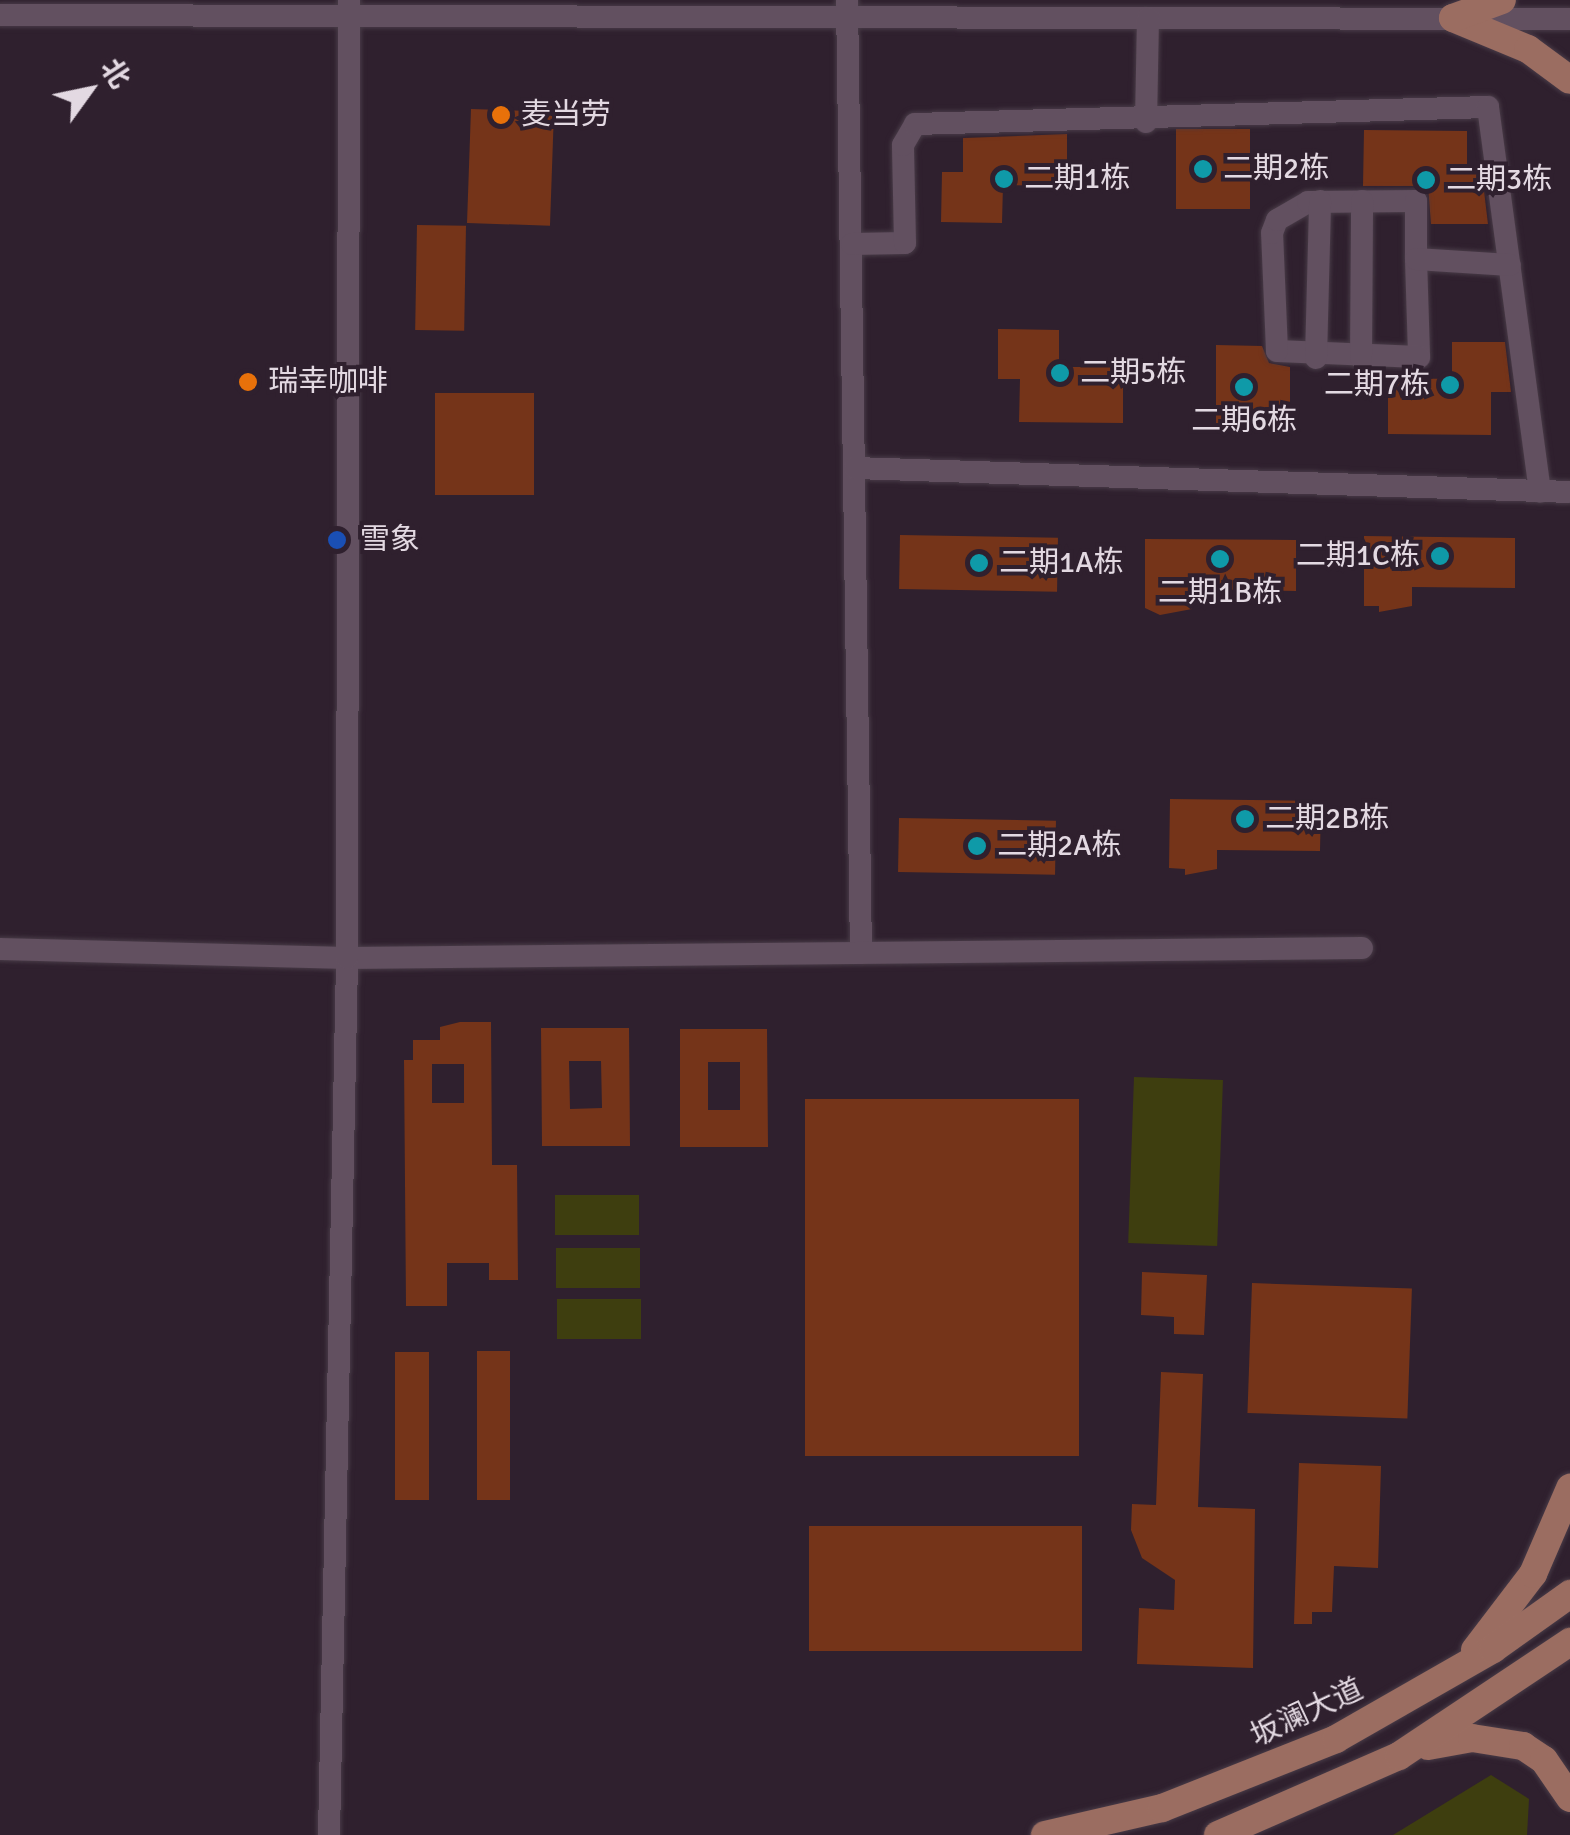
<!DOCTYPE html>
<html>
<head>
<meta charset="utf-8">
<style>
  body { margin:0 }
  #map { position:relative; width:1570px; height:1835px; overflow:hidden; background:#2f202e; font-family:Signika,"Noto Sans SC",sans-serif }
  div>[style] { position:absolute }
  [style*='--x'] { left:calc(var(--x)*1px); top:calc(var(--y)*1px); width:calc(var(--w)*1px); rotate:calc(var(--a)*1deg) }
  .green>* { inset:0; background:#3e3e0f; transform-origin:0 0 }
  .building>* { inset:0; background:#753419; transform-origin:0 0 }
  .roads { filter:drop-shadow(0 0 2px #483b47) drop-shadow(0 0 2px #483b47) }
  .minor>* { height:22px; margin:-11px; padding:0 11px; transform-origin:11px; border-radius:11px; background:#625060 }
  .major>* { height:28px; margin:-14px; padding:0 14px; transform-origin:14px; border-radius:14px; background:#9b6d61 }
  .dots>* { width:28px; height:28px; translate:-50% -50%; box-sizing:border-box; border:5px solid #2f202e; border-radius:50% }
  span { translate:-50% -50%; white-space:nowrap; text-align:center; line-height:1.15; -webkit-text-stroke:8px #2f202e; paint-order:stroke }
  .poi-label { font-size:30px; color:#e3d9e2 }
  .left { translate:0 -50%; text-align:left }
  .right { translate:-100% -50%; text-align:right }
  .street-label { font-size:30px; color:#e3d9e2 }
  .north { position:absolute; left:40px; top:40px; width:100px; height:100px; -webkit-text-stroke:8px #2f202e; paint-order:stroke; rotate:57deg; font-size:28px; font-weight:700; line-height:40px; text-align:center; color:#e3d9e2 }
  .north::after { content:''; display:block; margin:auto; width:35px; height:45px; background:#e3d9e2; clip-path:polygon(50% 0,100% 100%,50% 72%,0 100%) }
</style>
</head>
<body>
<div id="map">
  <div class="green">
    <i style="left:1134px;top:1077px;width:89px;height:166px;rotate:2deg"></i>
    <i style="left:555px;top:1195px;width:84px;height:40px"></i>
    <i style="left:556px;top:1248px;width:84px;height:40px"></i>
    <i style="left:557px;top:1299px;width:84px;height:40px"></i>
    <i style="clip-path:polygon(1491px 1775px,1529px 1799px,1527px 1835px,1393px 1835px)"></i>
  </div>
  <div class="building">
    <i style="left:471px;top:109px;width:83px;height:114px;rotate:2deg"></i>
    <i style="left:1250px;top:129px;width:80px;height:74px;rotate:90deg"></i>
    <i style="clip-path:polygon(1364px 130px,1467px 131px,1467px 174px,1482px 174px,1488px 224px,1431px 224px,1428px 186px,1363px 186px)"></i>
    <i style="clip-path:polygon(1067px 134px,1067px 186px,1003px 185px,1002px 223px,941px 222px,942px 172px,963px 172px,963px 138px)"></i>
    <i style="left:417px;top:225px;width:49px;height:105px;rotate:1deg"></i>
    <i style="clip-path:polygon(998px 329px,1059px 330px,1059px 367px,1123px 367px,1123px 423px,1019px 422px,1020px 379px,998px 379px)"></i>
    <i style="clip-path:polygon(1452px 342px,1505px 342px,1511px 392px,1491px 392px,1491px 435px,1388px 434px,1388px 378px,1452px 379px)"></i>
    <i style="clip-path:polygon(1216px 345px,1262px 346px,1269px 363px,1290px 367px,1290px 427px,1216px 427px)"></i>
    <i style="left:435px;top:393px;width:99px;height:102px"></i>
    <i style="left:900px;top:535px;width:158px;height:54px;rotate:1deg"></i>
    <i style="clip-path:polygon(1364px 536px,1515px 538px,1515px 588px,1412px 587px,1412px 606px,1379px 612px,1379px 606px,1364px 606px)"></i>
    <i style="clip-path:polygon(1145px 539px,1296px 540px,1296px 591px,1193px 589px,1192px 609px,1160px 615px,1145px 608px)"></i>
    <i style="clip-path:polygon(1170px 799px,1321px 801px,1320px 851px,1217px 850px,1217px 869px,1185px 875px,1185px 869px,1169px 868px)"></i>
    <i style="left:899px;top:818px;width:157px;height:54px;rotate:1deg"></i>
    <i style="clip-path:polygon(evenodd,460px 1022px,491px 1022px,492px 1165px,517px 1165px,518px 1280px,489px 1280px,489px 1263px,447px 1263px,447px 1306px,406px 1306px,404px 1060px,413px 1060px,413px 1040px,440px 1040px,440px 1027px,460px 1022px,432px 1064px,464px 1064px,464px 1103px,432px 1103px,432px 1064px)"></i>
    <i style="clip-path:polygon(evenodd,541px 1028px,629px 1028px,630px 1146px,542px 1146px,541px 1028px,569px 1061px,601px 1061px,602px 1108px,570px 1109px,569px 1061px)"></i>
    <i style="clip-path:polygon(evenodd,680px 1029px,767px 1029px,768px 1147px,680px 1147px,680px 1029px,708px 1062px,740px 1062px,740px 1110px,708px 1110px,708px 1062px)"></i>
    <i style="left:805px;top:1099px;width:274px;height:357px"></i>
    <i style="clip-path:polygon(1142px 1272px,1207px 1275px,1204px 1335px,1174px 1334px,1174px 1317px,1141px 1315px)"></i>
    <i style="left:1252px;top:1283px;width:160px;height:130px;rotate:2deg"></i>
    <i style="left:477px;top:1351px;width:33px;height:149px"></i>
    <i style="left:395px;top:1352px;width:34px;height:148px"></i>
    <i style="clip-path:polygon(1161px 1372px,1203px 1374px,1198px 1507px,1255px 1509px,1253px 1668px,1137px 1664px,1139px 1608px,1174px 1610px,1175px 1580px,1142px 1558px,1131px 1530px,1132px 1504px,1156px 1505px)"></i>
    <i style="clip-path:polygon(1299px 1463px,1381px 1466px,1378px 1568px,1334px 1566px,1332px 1612px,1312px 1612px,1312px 1624px,1294px 1624px)"></i>
    <i style="left:1082px;top:1526px;width:125px;height:273px;rotate:90deg"></i>
  </div>
  <div class="roads">
    <div class="minor">
      <i style="--x:847;--y:0;--w:953;--a:89.16"></i>
      <i style="--x:0;--y:15;--w:1570;--a:0.15"></i>
      <i style="--x:1146;--y:122;--w:104;--a:-88.9"></i>
      <i style="--x:852;--y:244;--w:53;--a:-1.1"></i>
      <i style="--x:905;--y:243;--w:98;--a:-91.2"></i>
      <i style="--x:903;--y:145;--w:24;--a:-60"></i>
      <i style="--x:915;--y:124;--w:573;--a:-1.7"></i>
      <i style="--x:1488;--y:107;--w:388;--a:82.3"></i>
      <i style="--x:1416;--y:259;--w:98;--a:88.2"></i>
      <i style="--x:1419;--y:357;--w:142;--a:-177.6"></i>
      <i style="--x:1277;--y:351;--w:118;--a:-92.4"></i>
      <i style="--x:1272;--y:233;--w:14;--a:-69"></i>
      <i style="--x:1277;--y:220;--w:36;--a:-30"></i>
      <i style="--x:1308;--y:202;--w:108;--a:-0.5"></i>
      <i style="--x:1416;--y:201;--w:58;--a:90"></i>
      <i style="--x:1416;--y:259;--w:94;--a:3.7"></i>
      <i style="--x:1316;--y:358;--w:157;--a:-88.5"></i>
      <i style="--x:1361;--y:358;--w:157;--a:-89.6"></i>
      <i style="--x:855;--y:468;--w:715;--a:1.92"></i>
      <i style="--x:0;--y:949;--w:347;--a:1.5"></i>
      <i style="--x:347;--y:958;--w:1015;--a:-0.56"></i>
      <i style="--x:329;--y:1835;--w:877;--a:-88.82"></i>
      <i style="--x:347;--y:958;--w:958;--a:-89.88"></i>
    </div>
    <div class="major">
      <i style="--x:1453;--y:18;--w:81;--a:22.5"></i>
      <i style="--x:1528;--y:49;--w:52;--a:36.4"></i>
      <i style="--x:1453;--y:18;--w:52;--a:-20.2"></i>
      <i style="--x:1475;--y:1650;--w:96;--a:-52.7"></i>
      <i style="--x:1533;--y:1574;--w:94;--a:-66.7"></i>
      <i style="--x:1428;--y:1746;--w:45;--a:-10.3"></i>
      <i style="--x:1472;--y:1738;--w:52;--a:8.9"></i>
      <i style="--x:1523;--y:1746;--w:25;--a:34"></i>
      <i style="--x:1544;--y:1760;--w:46;--a:55.6"></i>
      <i style="--x:1045;--y:1835;--w:120;--a:-13"></i>
      <i style="--x:1162;--y:1808;--w:187;--a:-21.6"></i>
      <i style="--x:1336;--y:1739;--w:181;--a:-29.8"></i>
      <i style="--x:1493;--y:1649;--w:95;--a:-35.5"></i>
      <i style="--x:1218;--y:1835;--w:197;--a:-23.6"></i>
      <i style="--x:1399;--y:1756;--w:206;--a:-33.7"></i>
    </div>
  </div>
  <div class="dots">
    <i style="left:501px;top:115px;background:#e8710a"></i>
    <i style="left:1203px;top:169px;background:#0f9aa8"></i>
    <i style="left:1004px;top:179px;background:#0f9aa8"></i>
    <i style="left:1426px;top:180px;background:#0f9aa8"></i>
    <i style="left:1060px;top:373px;background:#0f9aa8"></i>
    <i style="left:248px;top:382px;background:#e8710a"></i>
    <i style="left:1450px;top:385px;background:#0f9aa8"></i>
    <i style="left:1244px;top:387px;background:#0f9aa8"></i>
    <i style="left:337px;top:540px;background:#1a4fb4"></i>
    <i style="left:1440px;top:556px;background:#0f9aa8"></i>
    <i style="left:1220px;top:559px;background:#0f9aa8"></i>
    <i style="left:979px;top:563px;background:#0f9aa8"></i>
    <i style="left:1245px;top:819px;background:#0f9aa8"></i>
    <i style="left:977px;top:846px;background:#0f9aa8"></i>
  </div>
  <div class="poi-label">
    <span class="left" style="left:521px;top:115px">麦当劳</span>
    <span class="left" style="left:1223px;top:169px">二期2栋</span>
    <span class="left" style="left:1024px;top:179px">二期1栋</span>
    <span class="left" style="left:1446px;top:180px">二期3栋</span>
    <span class="left" style="left:1080px;top:373px">二期5栋</span>
    <span class="left" style="left:268px;top:382px">瑞幸咖啡</span>
    <span class="right" style="left:1430px;top:385px">二期7栋</span>
    <span style="left:1244px;top:421px">二期6栋</span>
    <span class="left" style="left:360px;top:540px">雪象</span>
    <span class="right" style="left:1420px;top:556px">二期1C栋</span>
    <span class="left" style="left:999px;top:563px">二期1A栋</span>
    <span style="left:1220px;top:593px">二期1B栋</span>
    <span class="left" style="left:1265px;top:819px">二期2B栋</span>
    <span class="left" style="left:997px;top:846px">二期2A栋</span>
  </div>
  <div class="street-label">
    <span style="left:1307px;top:1713px;rotate:-25deg">坂澜大道</span>
  </div>
  <div class="north">北</div>
</div>
</body>
</html>
